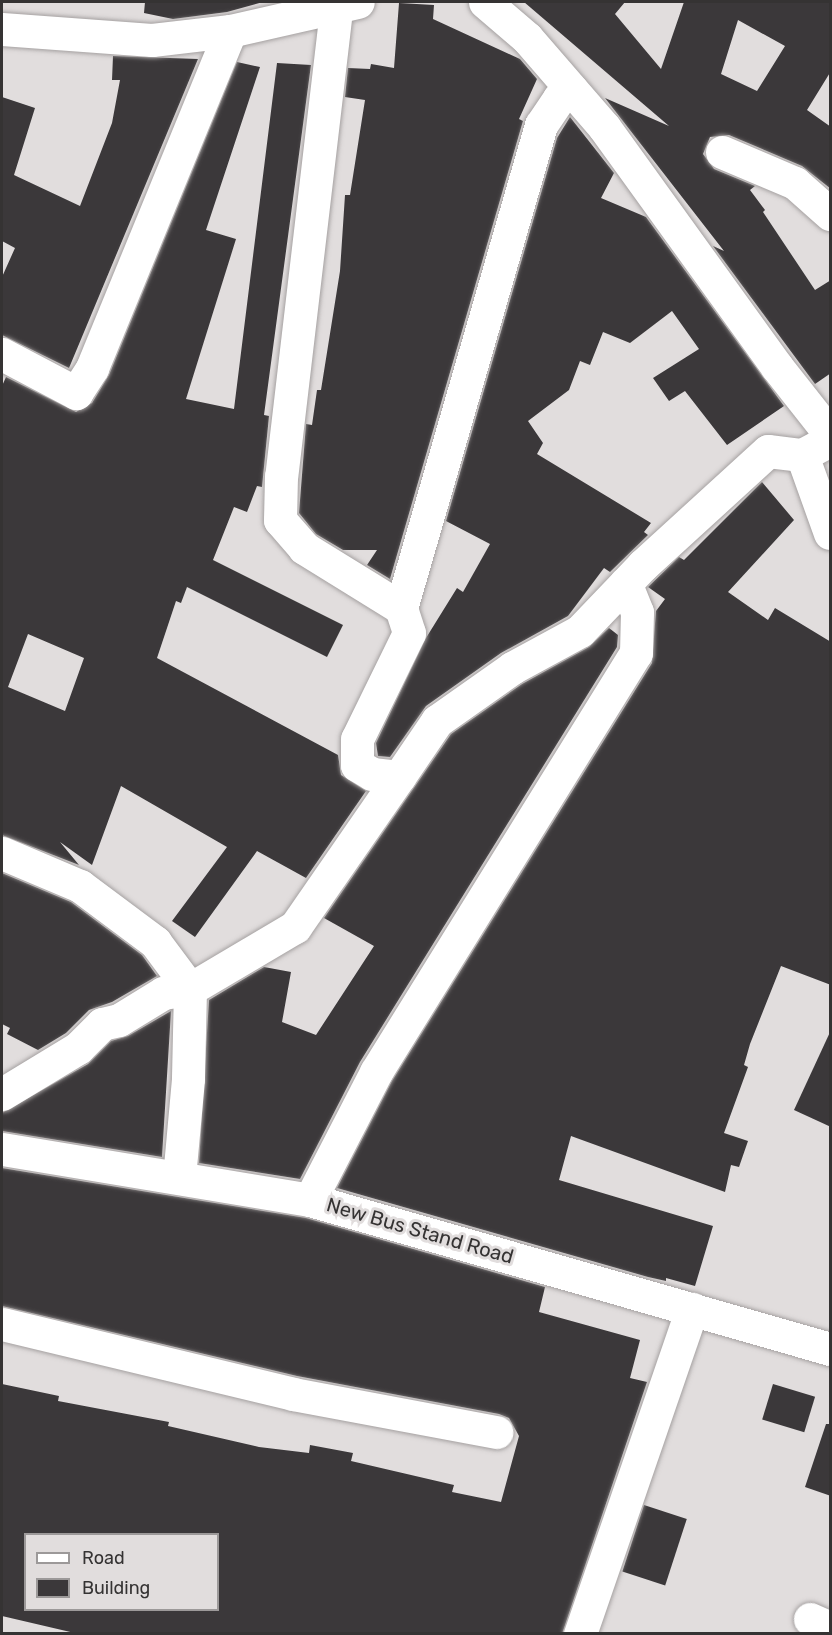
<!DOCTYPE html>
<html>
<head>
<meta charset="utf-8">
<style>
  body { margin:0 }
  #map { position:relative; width:832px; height:1635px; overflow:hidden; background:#e1dddd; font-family:Rubik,sans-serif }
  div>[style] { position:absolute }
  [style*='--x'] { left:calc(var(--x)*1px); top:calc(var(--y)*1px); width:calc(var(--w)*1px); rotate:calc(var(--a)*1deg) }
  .building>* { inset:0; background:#3b383a; transform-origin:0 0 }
  .roads { filter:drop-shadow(0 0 2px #a5a1a1) drop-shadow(0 0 2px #a5a1a1) }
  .minor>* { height:33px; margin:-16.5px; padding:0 16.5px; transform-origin:16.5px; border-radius:16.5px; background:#fff }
  .highway>* { height:33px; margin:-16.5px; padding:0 16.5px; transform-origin:16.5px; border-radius:16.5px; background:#fff }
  span { translate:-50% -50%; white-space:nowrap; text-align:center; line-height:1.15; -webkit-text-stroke:6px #e1dddd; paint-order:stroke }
  .street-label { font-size:20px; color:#353333 }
  .frame { position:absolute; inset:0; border:3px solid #353333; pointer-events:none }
  .legend { position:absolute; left:24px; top:1533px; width:195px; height:78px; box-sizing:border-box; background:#e1dddd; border:2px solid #9c9999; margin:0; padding:8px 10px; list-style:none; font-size:18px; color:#353333 }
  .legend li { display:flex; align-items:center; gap:12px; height:30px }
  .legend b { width:30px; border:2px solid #9c9999 }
</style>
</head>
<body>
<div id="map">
  <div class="building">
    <i style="clip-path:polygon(145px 2px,263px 2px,227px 12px,173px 19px,144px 13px)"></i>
    <i style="clip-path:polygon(evenodd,524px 2px,625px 2px,615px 14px,661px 69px,684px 2px,831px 2px,831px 71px,807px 110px,831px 127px,831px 189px,802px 166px,729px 135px,710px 137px,703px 154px,714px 169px,755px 186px,750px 190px,765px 210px,763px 212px,815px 290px,831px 280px,831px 373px,815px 384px,713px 246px,724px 251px,605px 98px,669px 126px,524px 2px,738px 20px,785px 46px,757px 91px,721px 74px,738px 20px)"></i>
    <i style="clip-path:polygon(399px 3px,434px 5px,433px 19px,520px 59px,537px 79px,519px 119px,523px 121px,390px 579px,367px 565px,377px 550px,343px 550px,316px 534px,299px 513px,306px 424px,312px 425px,317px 390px,321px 390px,340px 271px,345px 195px,350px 195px,365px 100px,345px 97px,348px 68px,370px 69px,371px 64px,394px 68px)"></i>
    <i style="clip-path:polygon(113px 56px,198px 59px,69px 368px,2px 335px,2px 277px,15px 248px,2px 241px,2px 97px,35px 108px,14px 175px,80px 206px,112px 123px,120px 80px,112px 80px)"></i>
    <i style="clip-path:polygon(evenodd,237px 62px,260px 67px,206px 230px,236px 239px,186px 399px,234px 409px,277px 63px,311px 65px,264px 415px,269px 416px,262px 487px,257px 486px,247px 512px,234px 507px,213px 560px,343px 625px,327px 657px,187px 587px,181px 603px,176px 601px,157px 658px,338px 755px,341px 775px,366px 791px,306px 878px,257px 851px,195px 937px,172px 921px,227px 847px,121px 786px,92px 865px,60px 842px,79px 865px,2px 835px,2px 386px,6px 377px,76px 412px,92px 403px,109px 375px,237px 62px,28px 634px,84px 658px,65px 711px,8px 687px,28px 634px)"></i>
    <i style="clip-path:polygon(570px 117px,614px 173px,601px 198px,646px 217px,784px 406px,727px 445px,685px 391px,669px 401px,653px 378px,699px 349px,672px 311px,630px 343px,603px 332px,590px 365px,580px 361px,569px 390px,528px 421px,543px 443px,537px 454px,651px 523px,644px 532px,648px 535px,610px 572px,604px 568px,568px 616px,501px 653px,426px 706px,390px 757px,378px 756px,376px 743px,426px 638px,457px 588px,463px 592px,490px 544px,446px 521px,557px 138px)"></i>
    <i style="clip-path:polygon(762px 482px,794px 520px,728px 592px,768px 620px,775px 608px,831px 642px,831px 985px,781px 966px,750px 1044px,744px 1065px,748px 1067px,724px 1133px,748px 1141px,739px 1167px,731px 1165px,725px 1192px,571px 1136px,559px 1180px,713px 1226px,695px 1286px,666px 1278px,666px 1281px,648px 1277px,337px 1188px,392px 1081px,652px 663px,656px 611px,665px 599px,648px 587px,679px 557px,684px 560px)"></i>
    <i style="clip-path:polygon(609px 628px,618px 635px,617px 647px,360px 1062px,300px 1179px,199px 1163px,209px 1000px,264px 967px,291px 972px,282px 1022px,316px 1035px,374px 946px,324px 918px,451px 734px,522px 684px,589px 647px)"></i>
    <i style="clip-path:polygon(2px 873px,71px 902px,142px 955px,157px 976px,112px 1002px,89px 1010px,66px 1033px,38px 1050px,7px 1034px,10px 1028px,2px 1024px)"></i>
    <i style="clip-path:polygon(171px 1011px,162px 1157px,2px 1131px,2px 1113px,88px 1064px,111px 1041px,128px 1036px)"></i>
    <i style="clip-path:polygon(831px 1030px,831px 1127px,794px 1110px)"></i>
    <i style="clip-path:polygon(evenodd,2px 1168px,306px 1218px,545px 1287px,539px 1312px,640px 1340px,630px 1378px,647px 1382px,562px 1634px,79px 1634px,2px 1616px,2px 1384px,59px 1396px,58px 1401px,169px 1422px,168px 1426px,259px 1447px,309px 1453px,310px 1445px,353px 1453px,351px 1461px,454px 1485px,452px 1492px,501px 1502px,519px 1436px,509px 1418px,499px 1414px,297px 1376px,2px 1306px,2px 1168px,26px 1534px,218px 1534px,218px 1610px,26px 1610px,26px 1534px)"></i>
    <i style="left:773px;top:1384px;width:44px;height:37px;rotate:17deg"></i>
    <i style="clip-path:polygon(826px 1424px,831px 1424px,831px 1496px,805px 1487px)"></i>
    <i style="left:644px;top:1505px;width:45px;height:70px;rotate:18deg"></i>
  </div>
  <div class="roads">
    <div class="minor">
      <i style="--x:485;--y:2;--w:55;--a:40.6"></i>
      <i style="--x:527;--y:38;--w:118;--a:49.1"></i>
      <i style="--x:604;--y:127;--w:296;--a:54.2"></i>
      <i style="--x:777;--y:367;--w:85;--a:51.7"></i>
      <i style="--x:336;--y:10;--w:469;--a:96.7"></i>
      <i style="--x:281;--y:476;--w:44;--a:91.3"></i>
      <i style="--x:280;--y:520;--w:37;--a:49"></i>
      <i style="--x:304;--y:548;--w:114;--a:31.7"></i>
      <i style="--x:401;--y:608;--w:26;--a:72"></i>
      <i style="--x:409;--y:633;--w:118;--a:116.1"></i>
      <i style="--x:357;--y:739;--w:26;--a:90"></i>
      <i style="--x:357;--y:765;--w:17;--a:31"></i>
      <i style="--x:372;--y:774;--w:27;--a:6"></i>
      <i style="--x:399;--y:777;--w:68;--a:-55.8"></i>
      <i style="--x:437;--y:721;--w:92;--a:-35.2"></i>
      <i style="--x:512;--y:668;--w:77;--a:-28.6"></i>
      <i style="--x:580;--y:631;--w:91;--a:-46.3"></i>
      <i style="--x:643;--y:565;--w:169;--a:-42.4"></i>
      <i style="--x:768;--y:451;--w:34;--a:7"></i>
      <i style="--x:802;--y:455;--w:32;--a:-28"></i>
      <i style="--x:2;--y:29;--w:150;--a:4.2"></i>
      <i style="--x:152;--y:40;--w:79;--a:-6.6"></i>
      <i style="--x:230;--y:31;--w:131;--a:-12.8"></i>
      <i style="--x:722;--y:152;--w:79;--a:23"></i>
      <i style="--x:795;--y:183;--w:47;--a:41.5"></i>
      <i style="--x:2;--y:354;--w:84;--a:27.8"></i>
      <i style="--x:76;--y:393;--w:30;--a:-57"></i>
      <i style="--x:92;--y:368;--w:364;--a:-67.7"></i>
      <i style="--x:802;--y:455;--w:83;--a:70.3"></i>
      <i style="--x:401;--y:608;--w:503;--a:-73.84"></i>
      <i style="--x:541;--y:125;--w:32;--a:-56"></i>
      <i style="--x:559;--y:98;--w:15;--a:-32"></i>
      <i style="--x:2;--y:853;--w:85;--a:22.9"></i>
      <i style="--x:80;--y:886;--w:94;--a:36.7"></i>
      <i style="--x:155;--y:942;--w:59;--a:53.3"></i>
      <i style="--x:190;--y:989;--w:90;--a:91.3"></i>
      <i style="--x:188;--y:1079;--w:99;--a:95.2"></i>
      <i style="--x:2;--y:1094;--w:89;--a:-31.2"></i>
      <i style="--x:78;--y:1048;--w:34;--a:-45"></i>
      <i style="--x:102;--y:1024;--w:17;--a:-13"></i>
      <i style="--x:119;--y:1020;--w:52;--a:-31.5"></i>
      <i style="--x:163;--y:993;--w:27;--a:-8"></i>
      <i style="--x:190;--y:989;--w:122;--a:-30.6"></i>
      <i style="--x:295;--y:927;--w:183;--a:-55.3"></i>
      <i style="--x:310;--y:1200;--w:144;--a:-62.7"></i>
      <i style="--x:376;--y:1072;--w:493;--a:-58.2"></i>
      <i style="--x:636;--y:653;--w:41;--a:-88.6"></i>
      <i style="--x:637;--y:612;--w:31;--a:-112"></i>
      <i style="--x:2;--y:1324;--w:299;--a:13.5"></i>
      <i style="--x:293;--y:1394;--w:207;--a:10.6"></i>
      <i style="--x:810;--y:1619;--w:22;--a:24"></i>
      <i style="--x:580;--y:1634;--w:344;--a:-71"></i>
    </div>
    <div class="highway">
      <i style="--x:2;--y:1149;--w:312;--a:9.4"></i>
      <i style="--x:310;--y:1200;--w:541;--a:15.99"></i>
    </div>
  </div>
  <div class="street-label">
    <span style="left:420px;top:1231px;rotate:16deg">New Bus Stand Road</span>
  </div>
  <div class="frame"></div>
  <ul class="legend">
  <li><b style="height:8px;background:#fff"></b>Road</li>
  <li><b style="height:16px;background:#3b383a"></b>Building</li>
  </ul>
</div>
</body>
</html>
